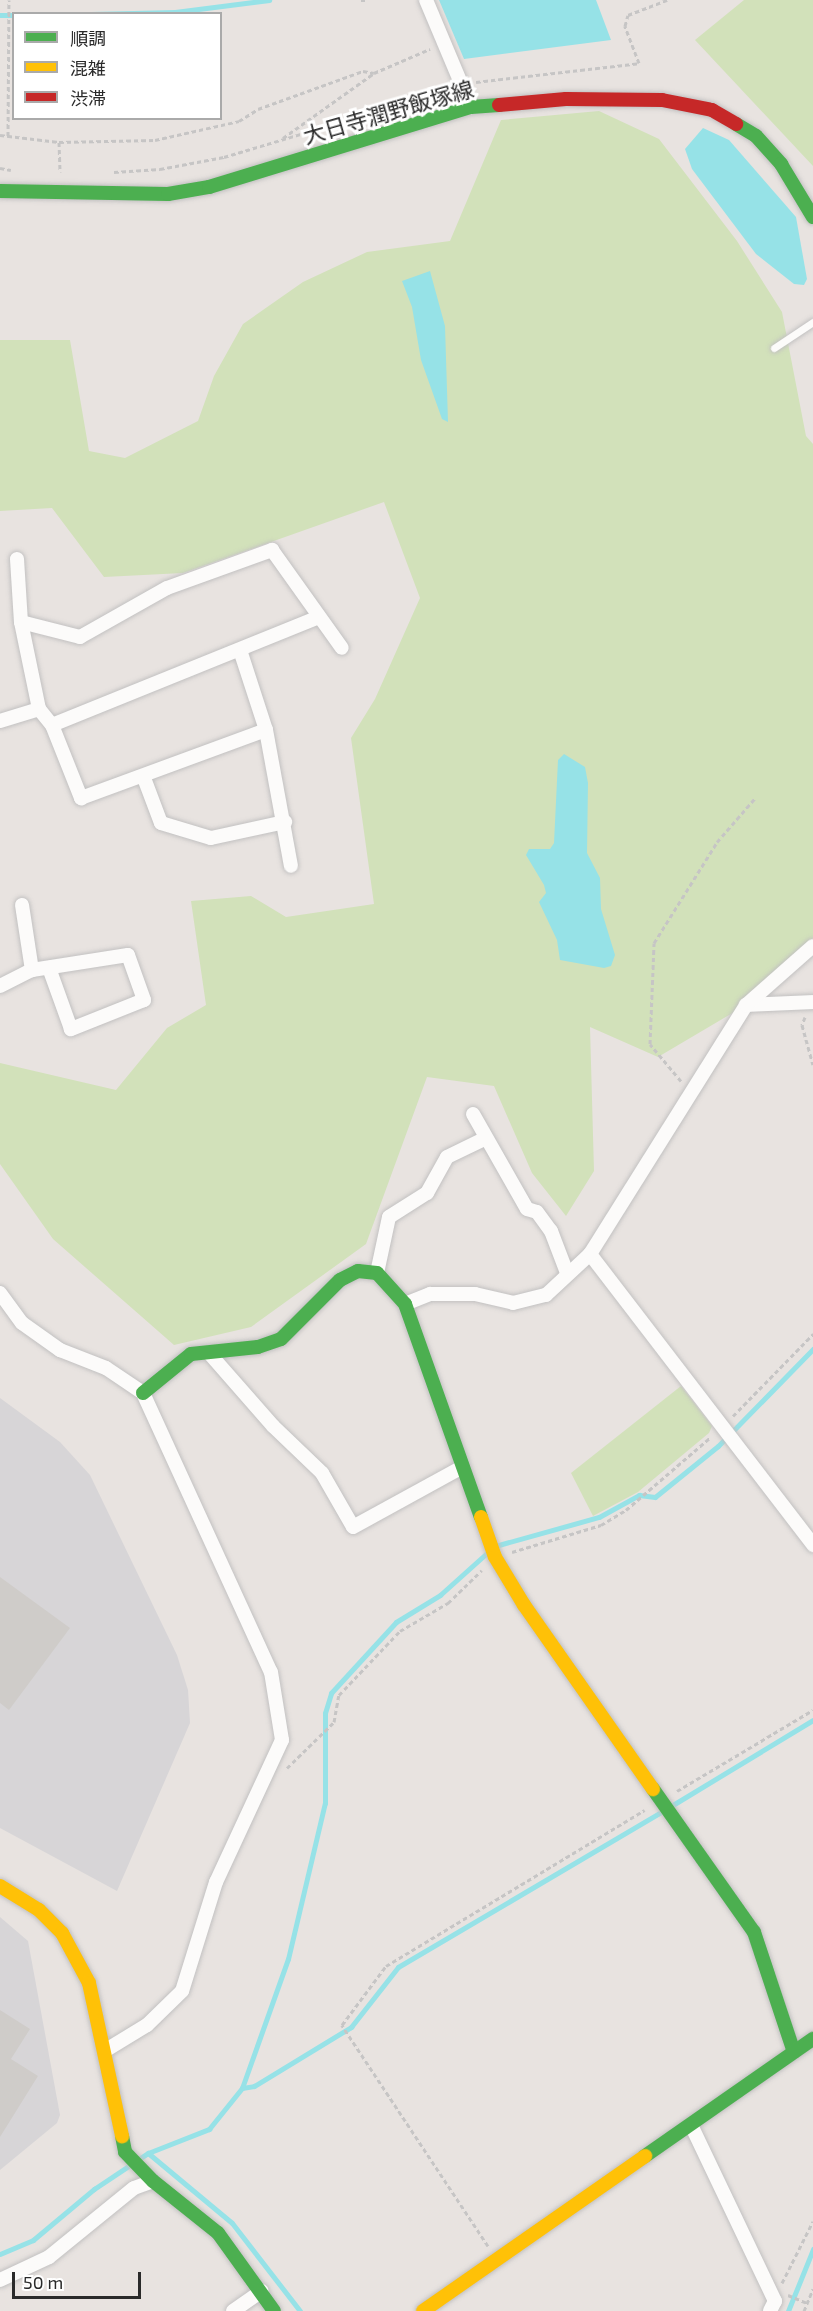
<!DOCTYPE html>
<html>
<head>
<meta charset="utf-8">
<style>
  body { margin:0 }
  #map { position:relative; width:813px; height:2311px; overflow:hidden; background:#e8e3e0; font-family:"Exo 2","Noto Sans JP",sans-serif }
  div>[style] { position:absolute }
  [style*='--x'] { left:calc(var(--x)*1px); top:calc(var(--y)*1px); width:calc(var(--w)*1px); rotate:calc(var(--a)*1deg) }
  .industrial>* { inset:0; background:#d7d5d7 }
  .green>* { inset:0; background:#d2e1ba }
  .water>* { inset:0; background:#96e2e7 }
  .stream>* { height:5px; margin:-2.5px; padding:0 2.5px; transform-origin:2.5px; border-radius:2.5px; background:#96e2e7 }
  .building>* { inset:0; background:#cfccc9 }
  .path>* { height:3px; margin-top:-1.5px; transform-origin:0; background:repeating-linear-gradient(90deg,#c6c5c5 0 4.5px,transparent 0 7.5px) }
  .roads { filter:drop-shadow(0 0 2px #c2c1c1) drop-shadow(0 0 2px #c2c1c1) }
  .lane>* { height:7px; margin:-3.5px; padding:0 3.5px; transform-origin:3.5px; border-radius:3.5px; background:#fcfbfa }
  .street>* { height:14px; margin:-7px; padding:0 7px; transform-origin:7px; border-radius:7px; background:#fcfbfa }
  .fast>* { height:14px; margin:-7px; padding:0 7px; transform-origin:7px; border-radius:7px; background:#4caf50 }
  .slow>* { height:14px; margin:-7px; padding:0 7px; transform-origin:7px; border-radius:7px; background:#ffc107 }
  .jam>* { height:14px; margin:-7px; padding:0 7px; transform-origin:7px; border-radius:7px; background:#c62828 }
  span { translate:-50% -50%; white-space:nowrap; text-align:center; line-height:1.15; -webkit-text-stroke:6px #fff; paint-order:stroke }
  .street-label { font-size:22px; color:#2a2a2a }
  .legend { position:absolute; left:12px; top:12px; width:210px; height:108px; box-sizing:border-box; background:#fff; border:2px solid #aaa; margin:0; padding:8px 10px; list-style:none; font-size:18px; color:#2a2a2a }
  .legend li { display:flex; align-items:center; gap:12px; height:30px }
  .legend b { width:30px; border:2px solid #aaa }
  .scale { position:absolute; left:12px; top:2272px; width:129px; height:27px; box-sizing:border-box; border:3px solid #2a2a2a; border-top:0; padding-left:8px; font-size:18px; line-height:21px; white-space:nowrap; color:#2a2a2a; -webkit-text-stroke:4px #fff; paint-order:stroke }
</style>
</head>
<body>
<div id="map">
  <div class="industrial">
    <i style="clip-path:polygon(0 1398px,60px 1442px,90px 1475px,177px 1655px,188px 1690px,190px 1723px,117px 1891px,0 1828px)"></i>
    <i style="clip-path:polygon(0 1917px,28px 1941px,60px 2115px,57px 2123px,0 2170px)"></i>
  </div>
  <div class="green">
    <i style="clip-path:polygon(744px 0,813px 0,813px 166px,695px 40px)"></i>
    <i style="clip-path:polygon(599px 111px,659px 139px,737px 241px,782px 312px,806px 436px,813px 444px,813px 947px,746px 1005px,658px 1057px,590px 1027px,594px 1171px,566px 1216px,532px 1173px,494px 1086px,427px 1077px,366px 1244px,251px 1327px,174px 1345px,53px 1239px,0 1164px,0 1063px,116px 1090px,167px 1028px,206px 1005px,191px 901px,251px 896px,286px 917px,374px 904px,351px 738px,375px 699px,420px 598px,384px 502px,183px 573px,104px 577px,52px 508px,0 511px,0 340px,70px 340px,89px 451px,125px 458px,198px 421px,214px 376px,243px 324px,303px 282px,367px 252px,450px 241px,501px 120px)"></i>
    <i style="clip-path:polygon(681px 1386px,712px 1426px,709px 1433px,638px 1492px,593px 1516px,571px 1473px)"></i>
  </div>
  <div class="water">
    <i style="clip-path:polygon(439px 0,596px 0,611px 40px,464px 59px)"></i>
    <i style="clip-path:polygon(703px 128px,729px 140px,796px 217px,807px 279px,804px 285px,794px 284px,756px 254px,692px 169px,685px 149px)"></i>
    <i style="clip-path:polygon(430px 271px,445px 326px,448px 422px,442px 419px,421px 360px,412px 307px,402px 281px)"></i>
    <i style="clip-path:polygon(564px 754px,585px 767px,588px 783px,587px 853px,600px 878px,601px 909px,615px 955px,611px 966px,604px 968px,560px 960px,557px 940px,539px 902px,546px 893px,544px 885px,526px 855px,529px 849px,550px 849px,554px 843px,558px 760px)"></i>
  </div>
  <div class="stream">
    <i style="--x:91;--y:14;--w:84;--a:-1.4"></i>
    <i style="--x:175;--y:12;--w:95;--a:-7.3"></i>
    <i style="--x:0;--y:15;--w:14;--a:0"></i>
    <i style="--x:495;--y:1546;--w:108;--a:-15.6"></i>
    <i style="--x:599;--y:1517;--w:46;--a:-28.8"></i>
    <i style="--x:639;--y:1495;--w:16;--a:7"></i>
    <i style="--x:655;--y:1497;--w:81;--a:-39"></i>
    <i style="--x:718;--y:1446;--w:136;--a:-45.6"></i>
    <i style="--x:671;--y:1806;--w:166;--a:-31.2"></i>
    <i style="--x:242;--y:2088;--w:12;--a:-9"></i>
    <i style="--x:254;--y:2086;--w:114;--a:-31.3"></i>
    <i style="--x:351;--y:2027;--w:76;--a:-51.9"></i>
    <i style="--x:398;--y:1967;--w:308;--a:-30.5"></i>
    <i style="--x:148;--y:2153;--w:109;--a:39.8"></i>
    <i style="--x:232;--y:2223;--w:111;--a:52.3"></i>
    <i style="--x:0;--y:2254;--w:36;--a:-23"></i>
    <i style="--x:33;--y:2240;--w:80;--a:-39.9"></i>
    <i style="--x:94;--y:2189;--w:65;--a:-33.7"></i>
    <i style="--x:148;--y:2153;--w:66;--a:-21.5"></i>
    <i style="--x:209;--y:2129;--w:53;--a:-51.2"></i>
    <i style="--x:242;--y:2088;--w:137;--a:-70.4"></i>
    <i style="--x:288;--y:1959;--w:160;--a:-76.7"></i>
    <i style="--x:325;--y:1803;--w:90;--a:-90"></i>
    <i style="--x:325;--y:1713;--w:21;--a:-73"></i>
    <i style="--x:331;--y:1693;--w:96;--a:-47.5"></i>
    <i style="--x:396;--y:1622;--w:52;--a:-31.5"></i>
    <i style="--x:440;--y:1595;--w:64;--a:-41.9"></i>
    <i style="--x:788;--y:2311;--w:67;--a:-68"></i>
  </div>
  <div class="building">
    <i style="clip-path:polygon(0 1577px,70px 1628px,9px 1710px,0 1703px)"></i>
    <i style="clip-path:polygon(0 2010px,30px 2029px,11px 2059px,38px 2076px,0 2137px)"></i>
  </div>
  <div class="path">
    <i style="--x:361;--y:0;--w:5;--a:0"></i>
    <i style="--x:476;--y:82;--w:164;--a:-6.6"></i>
    <i style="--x:639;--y:63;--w:40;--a:-111"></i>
    <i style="--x:625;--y:26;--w:11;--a:-75"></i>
    <i style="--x:628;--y:15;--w:42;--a:-21"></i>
    <i style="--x:0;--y:135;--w:59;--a:6.8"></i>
    <i style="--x:59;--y:142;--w:96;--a:-1.2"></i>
    <i style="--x:155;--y:140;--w:86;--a:-12.7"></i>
    <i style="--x:239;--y:121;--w:22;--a:-32"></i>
    <i style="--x:258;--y:109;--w:112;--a:-19.9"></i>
    <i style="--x:363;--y:71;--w:11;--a:10"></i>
    <i style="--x:374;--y:73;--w:61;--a:-23.2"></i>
    <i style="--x:8;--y:136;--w:136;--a:-89.6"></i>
    <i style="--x:283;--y:138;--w:112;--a:-35.5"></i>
    <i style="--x:59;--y:142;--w:30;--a:88"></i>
    <i style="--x:0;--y:168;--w:11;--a:10"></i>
    <i style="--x:114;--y:172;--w:46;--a:-3.7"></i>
    <i style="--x:160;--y:169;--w:65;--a:-10.6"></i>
    <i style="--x:224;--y:157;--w:233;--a:-16.7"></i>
    <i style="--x:805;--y:1017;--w:9;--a:111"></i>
    <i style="--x:802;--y:1025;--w:41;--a:74.6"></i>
    <i style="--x:681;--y:1081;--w:48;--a:-130"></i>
    <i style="--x:650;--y:1044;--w:101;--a:-87.7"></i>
    <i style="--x:654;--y:943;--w:119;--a:-58"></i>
    <i style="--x:717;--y:842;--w:60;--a:-49.1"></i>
    <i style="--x:733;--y:1416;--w:115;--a:-45.7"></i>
    <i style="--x:512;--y:1552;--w:93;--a:-16.9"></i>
    <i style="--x:601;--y:1525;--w:29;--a:-31"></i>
    <i style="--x:626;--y:1510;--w:112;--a:-40.7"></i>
    <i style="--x:287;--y:1768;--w:66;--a:-44.4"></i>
    <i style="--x:334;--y:1722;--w:27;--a:-80"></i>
    <i style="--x:339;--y:1695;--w:88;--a:-46.4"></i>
    <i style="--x:400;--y:1631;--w:56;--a:-30.3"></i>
    <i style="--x:448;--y:1603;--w:47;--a:-44.1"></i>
    <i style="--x:677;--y:1791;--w:158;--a:-30.8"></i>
    <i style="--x:488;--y:2246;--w:265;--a:-123.5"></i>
    <i style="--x:342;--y:2025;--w:74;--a:-53.3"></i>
    <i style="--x:386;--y:1966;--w:302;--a:-31.1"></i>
    <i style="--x:782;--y:2283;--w:69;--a:-63.4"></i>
    <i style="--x:788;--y:2295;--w:21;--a:23"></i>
    <i style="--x:804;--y:2311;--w:24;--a:-68"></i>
  </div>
  <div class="roads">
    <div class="lane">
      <i style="--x:774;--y:348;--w:47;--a:-33.7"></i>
    </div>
    <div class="street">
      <i style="--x:426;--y:0;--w:116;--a:67.2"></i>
      <i style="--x:17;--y:559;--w:63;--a:86.4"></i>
      <i style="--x:21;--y:622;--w:89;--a:78.3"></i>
      <i style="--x:39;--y:709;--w:21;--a:51"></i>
      <i style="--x:52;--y:725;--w:288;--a:-22"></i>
      <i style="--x:21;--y:622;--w:61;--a:14.3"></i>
      <i style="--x:80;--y:637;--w:100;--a:-29.4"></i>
      <i style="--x:167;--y:588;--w:112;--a:-19.9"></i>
      <i style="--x:272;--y:550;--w:120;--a:54.5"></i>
      <i style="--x:240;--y:650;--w:84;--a:72"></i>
      <i style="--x:266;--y:730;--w:138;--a:79.6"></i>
      <i style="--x:0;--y:721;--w:41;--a:-17.1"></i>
      <i style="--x:52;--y:725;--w:79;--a:68.3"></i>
      <i style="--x:81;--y:798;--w:197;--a:-20.2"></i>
      <i style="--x:144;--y:778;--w:48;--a:69.3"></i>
      <i style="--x:161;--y:823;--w:52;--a:16.7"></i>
      <i style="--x:211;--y:838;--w:76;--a:-12.2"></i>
      <i style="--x:22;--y:905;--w:66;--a:81.3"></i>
      <i style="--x:0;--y:986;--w:36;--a:-27"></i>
      <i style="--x:32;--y:970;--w:97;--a:-8.9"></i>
      <i style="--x:128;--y:955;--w:48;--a:70.4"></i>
      <i style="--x:144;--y:1000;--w:79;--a:158.3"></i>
      <i style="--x:71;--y:1029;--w:65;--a:-109.8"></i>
      <i style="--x:746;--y:1005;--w:67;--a:-2.6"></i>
      <i style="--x:473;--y:1114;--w:109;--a:60.4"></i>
      <i style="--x:527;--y:1209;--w:10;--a:17"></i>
      <i style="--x:537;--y:1212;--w:24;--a:54"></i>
      <i style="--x:551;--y:1231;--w:45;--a:69.1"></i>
      <i style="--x:590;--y:1254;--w:367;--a:52.5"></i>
      <i style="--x:377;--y:1273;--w:57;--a:-77.9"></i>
      <i style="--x:389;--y:1217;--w:45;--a:-32.3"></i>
      <i style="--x:427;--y:1193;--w:41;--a:-60.9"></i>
      <i style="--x:447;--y:1157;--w:41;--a:-25.9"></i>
      <i style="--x:0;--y:1293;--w:37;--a:54"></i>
      <i style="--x:22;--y:1323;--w:47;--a:35.4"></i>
      <i style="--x:60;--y:1350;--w:49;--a:21.4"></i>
      <i style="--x:106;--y:1368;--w:45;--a:34"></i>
      <i style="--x:143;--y:1393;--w:307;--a:65.4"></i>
      <i style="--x:271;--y:1672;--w:69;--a:80.8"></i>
      <i style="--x:282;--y:1740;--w:157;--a:114.9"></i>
      <i style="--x:216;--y:1882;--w:114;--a:107.3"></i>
      <i style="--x:182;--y:1991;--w:49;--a:135.8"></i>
      <i style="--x:147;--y:2025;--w:48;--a:148.6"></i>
      <i style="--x:405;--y:1304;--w:27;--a:-22"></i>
      <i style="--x:430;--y:1294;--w:45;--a:0"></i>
      <i style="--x:475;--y:1294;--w:39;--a:13"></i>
      <i style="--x:513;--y:1303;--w:34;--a:-14"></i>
      <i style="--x:546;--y:1295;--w:60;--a:-43"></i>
      <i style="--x:590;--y:1254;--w:294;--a:-57.9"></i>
      <i style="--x:746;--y:1005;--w:89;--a:-41.4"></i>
      <i style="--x:209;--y:1353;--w:97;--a:48.8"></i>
      <i style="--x:273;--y:1426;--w:68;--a:43.8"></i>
      <i style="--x:322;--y:1473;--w:62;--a:60.1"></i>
      <i style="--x:353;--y:1527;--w:124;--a:-28.8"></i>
      <i style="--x:692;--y:2127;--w:193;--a:64.5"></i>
      <i style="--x:775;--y:2301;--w:11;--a:117"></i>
      <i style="--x:0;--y:2280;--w:54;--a:-25.1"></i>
      <i style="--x:49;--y:2257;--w:109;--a:-39.1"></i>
      <i style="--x:134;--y:2188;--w:20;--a:-20"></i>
      <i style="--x:233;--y:2311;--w:35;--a:-35"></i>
    </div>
    <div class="fast">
      <i style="--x:736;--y:124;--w:23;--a:31"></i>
      <i style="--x:756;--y:136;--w:38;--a:48"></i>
      <i style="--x:781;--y:164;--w:62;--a:58.9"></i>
      <i style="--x:0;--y:191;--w:168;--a:1"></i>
      <i style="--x:168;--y:194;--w:42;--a:-9.7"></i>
      <i style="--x:209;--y:187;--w:274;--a:-17"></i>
      <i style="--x:471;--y:107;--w:28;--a:-4"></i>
      <i style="--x:143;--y:1393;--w:62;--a:-39.1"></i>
      <i style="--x:191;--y:1354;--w:67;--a:-6"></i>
      <i style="--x:258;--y:1347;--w:24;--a:-19"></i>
      <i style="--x:281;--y:1339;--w:83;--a:-45"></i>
      <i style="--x:340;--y:1280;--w:20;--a:-27"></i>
      <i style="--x:358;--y:1271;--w:19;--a:6"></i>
      <i style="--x:377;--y:1273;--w:42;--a:47.9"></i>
      <i style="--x:405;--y:1304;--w:226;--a:70.4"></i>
      <i style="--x:653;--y:1789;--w:175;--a:54.8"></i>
      <i style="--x:754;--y:1932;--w:126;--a:71.6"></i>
      <i style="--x:122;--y:2136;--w:16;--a:79"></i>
      <i style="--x:125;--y:2152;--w:40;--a:46"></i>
      <i style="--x:153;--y:2181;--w:83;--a:38.7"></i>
      <i style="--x:218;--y:2233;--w:96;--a:54.3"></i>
      <i style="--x:645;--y:2156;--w:205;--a:-34.9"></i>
    </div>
    <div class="slow">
      <i style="--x:481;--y:1517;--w:42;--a:70.7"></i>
      <i style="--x:495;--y:1557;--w:56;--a:58.9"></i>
      <i style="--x:524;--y:1605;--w:225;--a:55"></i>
      <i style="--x:0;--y:1886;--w:46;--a:31.6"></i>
      <i style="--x:39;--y:1910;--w:33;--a:45"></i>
      <i style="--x:62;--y:1933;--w:57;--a:61.6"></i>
      <i style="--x:89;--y:1983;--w:157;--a:77.8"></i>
      <i style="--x:423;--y:2311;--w:271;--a:-34.9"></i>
    </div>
    <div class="jam">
      <i style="--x:499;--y:105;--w:67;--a:-5.1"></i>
      <i style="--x:566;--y:99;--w:96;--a:0.6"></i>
      <i style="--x:662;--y:100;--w:51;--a:11.3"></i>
      <i style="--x:712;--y:110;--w:28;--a:30"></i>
    </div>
  </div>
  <div class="street-label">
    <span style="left:388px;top:112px;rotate:-16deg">大日寺潤野飯塚線</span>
  </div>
  <ul class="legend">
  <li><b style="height:8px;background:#4caf50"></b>順調</li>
  <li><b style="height:8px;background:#ffc107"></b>混雑</li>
  <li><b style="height:8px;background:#c62828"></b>渋滞</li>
  </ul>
  <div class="scale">50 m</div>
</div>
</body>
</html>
